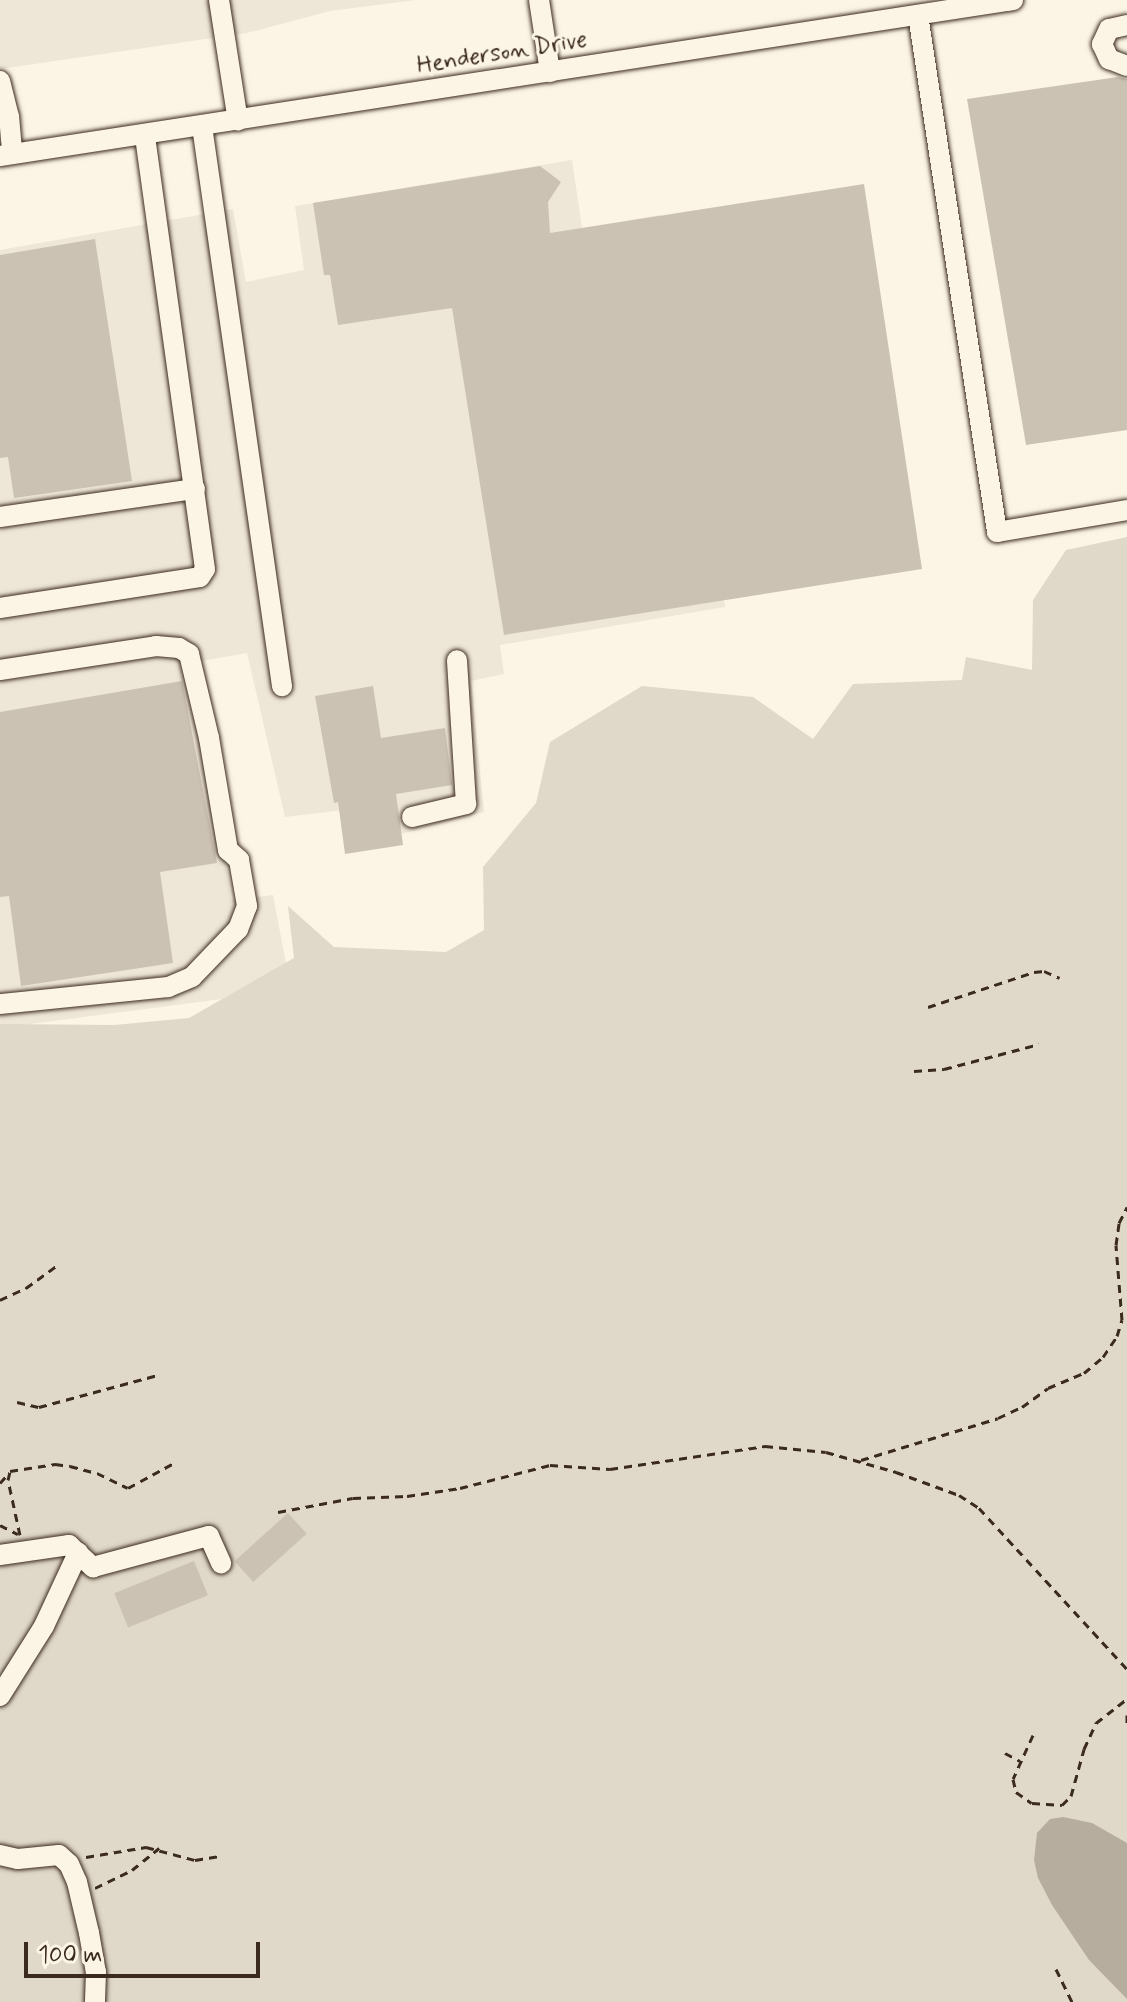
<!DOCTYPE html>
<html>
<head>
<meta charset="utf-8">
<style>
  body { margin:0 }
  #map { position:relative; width:1127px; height:2002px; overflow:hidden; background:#fcf5e5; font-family:Mynerve,sans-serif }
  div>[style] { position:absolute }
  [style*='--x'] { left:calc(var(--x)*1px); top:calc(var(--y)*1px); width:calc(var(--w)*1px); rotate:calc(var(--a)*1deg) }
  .built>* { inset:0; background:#eee6d6 }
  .green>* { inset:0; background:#e0d8c8 }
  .water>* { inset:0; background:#b7ad9e }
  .building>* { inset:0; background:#ccc2b3; transform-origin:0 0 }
  .path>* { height:3px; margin-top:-1.5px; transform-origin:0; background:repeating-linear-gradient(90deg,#3b2a1e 0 8px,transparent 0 14px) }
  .roads { filter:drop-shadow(0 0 2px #3b2a1e) drop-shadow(0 0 2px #3b2a1e) }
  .minor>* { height:20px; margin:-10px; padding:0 10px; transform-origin:10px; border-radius:10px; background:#fcf5e5 }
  span { translate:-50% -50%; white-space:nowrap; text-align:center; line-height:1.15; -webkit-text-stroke:6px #fcf5e5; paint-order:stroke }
  .street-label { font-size:24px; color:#3b2a1e }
  .scale { position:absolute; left:24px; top:1942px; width:236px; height:36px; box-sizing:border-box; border:4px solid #3b2a1e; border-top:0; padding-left:10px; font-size:24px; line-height:28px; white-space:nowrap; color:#3b2a1e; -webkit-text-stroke:6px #fcf5e5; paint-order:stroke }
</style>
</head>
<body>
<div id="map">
  <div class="built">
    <i style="clip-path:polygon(0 0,416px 0,330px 11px,247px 33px,0 69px)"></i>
    <i style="clip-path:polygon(572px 160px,582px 228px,660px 215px,725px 607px,500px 645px,504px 674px,471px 681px,484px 812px,401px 834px,394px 804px,285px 817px,247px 653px,196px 662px,231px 900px,273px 895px,291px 990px,0 1028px,0 250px,233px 209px,246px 282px,304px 270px,295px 206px)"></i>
  </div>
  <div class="green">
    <i style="clip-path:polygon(1127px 537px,1127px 2002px,0 2002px,0 1024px,114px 1025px,189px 1018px,294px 958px,288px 906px,334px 947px,446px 952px,484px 930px,483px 867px,536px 803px,550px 742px,642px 686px,753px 697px,813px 739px,853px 684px,962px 680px,966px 657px,1032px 670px,1033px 600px,1066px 550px)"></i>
  </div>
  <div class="water">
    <i style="clip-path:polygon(1063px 1817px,1092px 1823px,1127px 1843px,1127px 1999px,1089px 1960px,1052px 1905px,1038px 1878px,1034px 1860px,1037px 1833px,1050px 1819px)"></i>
  </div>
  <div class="building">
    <i style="clip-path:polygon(1118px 77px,1127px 79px,1127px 430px,1026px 445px,967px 99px)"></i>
    <i style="clip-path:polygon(540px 166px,561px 182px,548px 202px,550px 233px,864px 184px,922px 569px,504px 635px,452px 308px,338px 325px,330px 275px,324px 275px,313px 203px)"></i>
    <i style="clip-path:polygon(95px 239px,132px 481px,14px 498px,8px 457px,0 458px,0 255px)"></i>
    <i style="clip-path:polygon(182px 681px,217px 863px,160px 872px,173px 963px,21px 986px,9px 896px,0 897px,0 712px)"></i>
    <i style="clip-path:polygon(373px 686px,381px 738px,445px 728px,452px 785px,396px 794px,403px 845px,345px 854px,338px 802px,334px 803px,315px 696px)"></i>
    <i style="left:288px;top:1513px;width:28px;height:72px;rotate:48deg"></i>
    <i style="left:194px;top:1561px;width:37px;height:86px;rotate:68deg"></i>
  </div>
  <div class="path">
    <i style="--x:928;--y:1007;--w:112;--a:-18.3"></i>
    <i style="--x:1034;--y:972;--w:10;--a:-6"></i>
    <i style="--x:1044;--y:971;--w:17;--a:24"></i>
    <i style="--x:914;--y:1071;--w:30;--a:-4"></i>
    <i style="--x:944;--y:1069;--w:98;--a:-14.7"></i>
    <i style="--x:0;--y:1300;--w:29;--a:-25"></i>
    <i style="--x:26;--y:1288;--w:41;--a:-36"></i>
    <i style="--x:17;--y:1402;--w:23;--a:13"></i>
    <i style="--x:39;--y:1407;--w:123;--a:-15.1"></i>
    <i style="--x:861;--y:1460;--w:143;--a:-17"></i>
    <i style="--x:998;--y:1418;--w:26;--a:-25"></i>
    <i style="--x:1022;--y:1407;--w:32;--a:-36"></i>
    <i style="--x:1048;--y:1388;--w:39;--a:-23"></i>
    <i style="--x:1084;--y:1373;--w:25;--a:-40"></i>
    <i style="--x:1103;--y:1357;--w:25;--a:-56"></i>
    <i style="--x:1117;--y:1336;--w:17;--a:-73"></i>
    <i style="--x:1122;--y:1320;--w:75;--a:-94.6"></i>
    <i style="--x:1116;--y:1245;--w:22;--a:-82"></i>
    <i style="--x:1119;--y:1223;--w:18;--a:-63"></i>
    <i style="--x:0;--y:1483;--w:12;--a:-48"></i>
    <i style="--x:278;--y:1512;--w:76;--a:-10.6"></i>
    <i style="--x:353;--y:1498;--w:54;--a:-2.1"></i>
    <i style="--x:407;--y:1496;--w:54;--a:-8.6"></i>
    <i style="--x:460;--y:1488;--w:93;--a:-14.3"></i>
    <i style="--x:550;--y:1465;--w:60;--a:3.8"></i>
    <i style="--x:610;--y:1469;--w:157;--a:-8.4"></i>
    <i style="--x:765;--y:1446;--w:61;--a:5.6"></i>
    <i style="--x:826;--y:1452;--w:73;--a:15.9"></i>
    <i style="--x:896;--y:1472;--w:67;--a:20.1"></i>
    <i style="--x:959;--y:1495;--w:24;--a:33"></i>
    <i style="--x:979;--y:1508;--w:219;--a:47.4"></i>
    <i style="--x:0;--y:1525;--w:20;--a:27"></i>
    <i style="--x:20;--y:1535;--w:56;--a:-102.3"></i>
    <i style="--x:8;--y:1480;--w:9;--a:-77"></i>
    <i style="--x:10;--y:1471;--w:46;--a:-8.8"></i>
    <i style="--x:55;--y:1464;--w:15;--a:8"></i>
    <i style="--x:70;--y:1466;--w:28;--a:15"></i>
    <i style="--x:97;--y:1473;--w:34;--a:26"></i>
    <i style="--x:128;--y:1488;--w:52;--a:-28.5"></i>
    <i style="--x:1127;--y:1715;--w:12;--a:90"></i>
    <i style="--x:1033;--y:1735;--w:48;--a:114.4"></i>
    <i style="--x:1013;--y:1779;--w:13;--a:77"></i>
    <i style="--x:1016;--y:1792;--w:19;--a:35"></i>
    <i style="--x:1032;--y:1803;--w:30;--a:4"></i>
    <i style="--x:1062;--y:1805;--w:13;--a:-45"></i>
    <i style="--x:1071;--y:1796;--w:49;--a:-74.5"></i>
    <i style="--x:1084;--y:1749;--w:29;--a:-65"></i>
    <i style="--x:1096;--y:1723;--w:39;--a:-38"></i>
    <i style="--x:1005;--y:1753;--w:17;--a:28"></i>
    <i style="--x:86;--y:1857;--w:61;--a:-9.5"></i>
    <i style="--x:146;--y:1847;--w:51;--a:14.9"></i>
    <i style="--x:195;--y:1860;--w:25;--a:-9"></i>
    <i style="--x:95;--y:1888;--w:41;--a:-25.9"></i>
    <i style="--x:132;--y:1870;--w:35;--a:-39"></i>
    <i style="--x:1056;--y:1969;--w:37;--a:64"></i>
  </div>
  <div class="roads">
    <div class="minor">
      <i style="--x:219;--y:0;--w:122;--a:81.1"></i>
      <i style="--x:539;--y:0;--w:73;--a:81.3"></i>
      <i style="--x:918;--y:15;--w:523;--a:81.31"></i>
      <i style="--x:997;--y:532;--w:132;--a:-9.6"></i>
      <i style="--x:1127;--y:25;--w:18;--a:167"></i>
      <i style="--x:1109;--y:29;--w:17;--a:115"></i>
      <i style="--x:1102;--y:44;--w:17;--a:65"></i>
      <i style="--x:1109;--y:59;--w:19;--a:21"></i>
      <i style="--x:0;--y:81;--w:36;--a:76"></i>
      <i style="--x:9;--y:116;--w:38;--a:85"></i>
      <i style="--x:202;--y:126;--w:566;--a:81.87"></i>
      <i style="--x:0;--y:156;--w:1025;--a:-8.75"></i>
      <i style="--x:0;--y:517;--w:197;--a:-8.2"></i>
      <i style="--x:0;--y:608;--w:202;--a:-8.8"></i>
      <i style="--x:200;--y:577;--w:9;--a:-58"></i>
      <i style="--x:205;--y:569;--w:438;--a:-97.9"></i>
      <i style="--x:0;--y:670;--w:158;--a:-8.7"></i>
      <i style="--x:156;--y:646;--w:23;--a:5"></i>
      <i style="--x:179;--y:648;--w:12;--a:31"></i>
      <i style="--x:189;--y:654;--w:86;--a:76.6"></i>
      <i style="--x:209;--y:738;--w:114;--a:80.4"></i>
      <i style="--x:228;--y:850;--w:15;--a:42"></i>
      <i style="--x:239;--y:860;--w:47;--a:80.1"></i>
      <i style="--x:247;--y:906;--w:25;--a:111"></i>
      <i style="--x:238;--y:929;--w:66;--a:133.8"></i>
      <i style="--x:192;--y:977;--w:26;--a:157"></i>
      <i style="--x:168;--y:987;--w:169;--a:174.2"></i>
      <i style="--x:412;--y:817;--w:56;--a:-13.5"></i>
      <i style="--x:466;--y:804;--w:144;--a:-93.6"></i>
      <i style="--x:0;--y:1555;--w:70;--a:-8.2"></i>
      <i style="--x:69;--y:1545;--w:33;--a:43"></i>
      <i style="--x:93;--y:1567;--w:120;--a:-15"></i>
      <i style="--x:209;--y:1536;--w:30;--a:66"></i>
      <i style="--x:0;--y:1696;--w:83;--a:-57.8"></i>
      <i style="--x:44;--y:1626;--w:81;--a:-65"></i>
      <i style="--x:0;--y:1855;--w:18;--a:13"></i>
      <i style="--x:18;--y:1859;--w:41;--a:-5.6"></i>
      <i style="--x:59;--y:1855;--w:13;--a:42"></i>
      <i style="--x:69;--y:1864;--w:20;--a:66"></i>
      <i style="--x:77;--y:1882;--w:52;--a:76.8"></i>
      <i style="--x:89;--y:1933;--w:40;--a:80"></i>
      <i style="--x:96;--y:1972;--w:30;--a:92"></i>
    </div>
  </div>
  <div class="street-label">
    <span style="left:502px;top:53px;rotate:-9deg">Henderson Drive</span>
  </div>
  <div class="scale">100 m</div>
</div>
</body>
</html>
